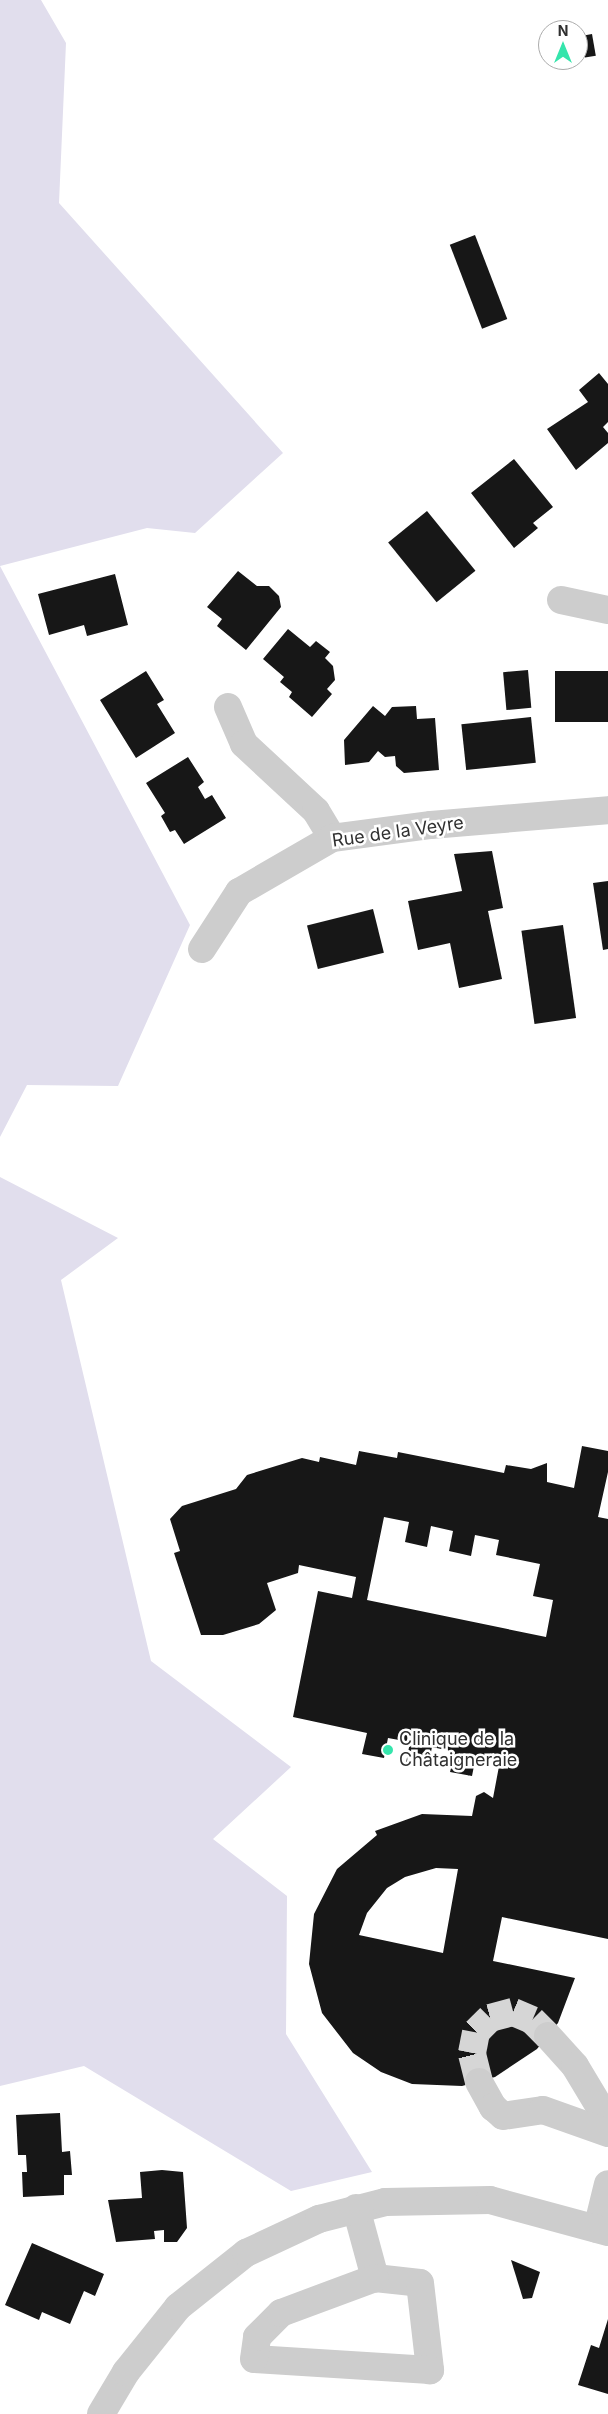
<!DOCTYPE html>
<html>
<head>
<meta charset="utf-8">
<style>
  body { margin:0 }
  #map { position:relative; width:608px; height:2414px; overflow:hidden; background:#fff; font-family:Inter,sans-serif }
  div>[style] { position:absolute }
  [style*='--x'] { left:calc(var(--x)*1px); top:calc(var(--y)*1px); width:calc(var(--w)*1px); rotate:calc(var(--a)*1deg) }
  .green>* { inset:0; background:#e1deed }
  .building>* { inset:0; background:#171717; transform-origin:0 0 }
  .minor-tunnel>* { height:28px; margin-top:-14px; transform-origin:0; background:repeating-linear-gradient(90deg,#d6d6d6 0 28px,transparent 0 42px) }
  .minor>* { height:28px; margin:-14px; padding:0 14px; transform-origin:14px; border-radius:14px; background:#cdcdcd }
  .dots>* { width:14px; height:14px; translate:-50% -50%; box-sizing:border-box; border:2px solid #fff; border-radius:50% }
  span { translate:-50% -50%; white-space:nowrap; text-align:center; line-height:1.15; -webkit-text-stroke:5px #fff; paint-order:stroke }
  .street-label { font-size:18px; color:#303030 }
  .poi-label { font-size:18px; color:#303030 }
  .left { translate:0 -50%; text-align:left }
  .north { position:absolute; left:538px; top:20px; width:50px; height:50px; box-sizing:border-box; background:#fff; border:1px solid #acacac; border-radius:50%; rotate:0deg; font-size:14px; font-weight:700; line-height:20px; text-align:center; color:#303030 }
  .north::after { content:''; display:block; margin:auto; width:18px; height:22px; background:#35e5ac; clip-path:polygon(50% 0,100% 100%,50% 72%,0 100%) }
</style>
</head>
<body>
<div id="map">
  <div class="green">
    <i style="clip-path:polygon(0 0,41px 0,66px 43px,59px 203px,283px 453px,195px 533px,147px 528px,0 566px,190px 925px,118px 1086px,27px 1085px,0 1137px)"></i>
    <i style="clip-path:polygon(0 1177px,118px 1238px,61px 1280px,151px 1661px,291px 1767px,213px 1839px,287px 1896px,286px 2034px,372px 2172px,291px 2191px,84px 2066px,0 2086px)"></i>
  </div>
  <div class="building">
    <i style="left:592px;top:34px;width:22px;height:11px;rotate:80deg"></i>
    <i style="left:475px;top:235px;width:90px;height:27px;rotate:69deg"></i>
    <i style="clip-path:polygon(599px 373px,608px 384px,608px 422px,603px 427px,608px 433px,608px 443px,576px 470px,547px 429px,588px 402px,579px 390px)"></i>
    <i style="clip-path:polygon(514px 459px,553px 507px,533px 523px,538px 528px,514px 548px,471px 493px)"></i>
    <i style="left:427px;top:511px;width:77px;height:50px;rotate:51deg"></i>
    <i style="clip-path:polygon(238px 571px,257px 586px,269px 586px,279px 596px,281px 607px,246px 650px,217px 626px,222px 619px,207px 607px)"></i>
    <i style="clip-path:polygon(115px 574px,128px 625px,87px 636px,84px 625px,49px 635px,38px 594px)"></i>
    <i style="clip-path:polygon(288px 629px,310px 647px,316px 641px,330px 652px,325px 658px,333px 666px,335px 680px,327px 689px,332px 694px,312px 717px,289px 697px,292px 692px,280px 682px,284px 677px,263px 659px)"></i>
    <i style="left:528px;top:670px;width:38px;height:25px;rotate:85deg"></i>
    <i style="clip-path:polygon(146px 671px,164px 700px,157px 704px,175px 733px,136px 758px,100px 700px)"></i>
    <i style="left:608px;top:671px;width:51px;height:53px;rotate:90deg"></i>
    <i style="clip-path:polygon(373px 706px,385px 716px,392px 707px,416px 706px,417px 719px,435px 718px,439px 770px,404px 773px,396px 766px,395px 756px,385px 757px,378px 751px,369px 762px,345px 765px,344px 740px)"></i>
    <i style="left:531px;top:717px;width:46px;height:70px;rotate:84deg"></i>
    <i style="clip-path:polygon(188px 757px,204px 782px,198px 787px,205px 799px,212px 795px,226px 818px,184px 844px,175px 830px,170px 832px,161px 816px,165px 813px,146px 783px)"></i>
    <i style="clip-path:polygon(492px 851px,503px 908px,488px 911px,502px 979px,459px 988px,450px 943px,418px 950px,408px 901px,462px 891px,454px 854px)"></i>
    <i style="clip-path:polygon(608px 881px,608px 949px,603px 950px,593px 883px)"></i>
    <i style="left:373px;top:909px;width:45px;height:68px;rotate:76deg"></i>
    <i style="left:563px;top:925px;width:94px;height:42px;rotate:82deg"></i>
    <i style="clip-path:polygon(evenodd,582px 1446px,608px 1451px,608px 1472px,598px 1517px,608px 1519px,608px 1939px,502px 1917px,493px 1961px,575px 1978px,558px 2023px,537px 2049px,495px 2077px,462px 2086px,412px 2084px,381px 2072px,353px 2053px,322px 2013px,309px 1964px,314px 1914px,337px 1869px,377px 1835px,375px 1831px,422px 1814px,472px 1816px,476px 1796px,484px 1792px,493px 1798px,500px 1761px,476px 1756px,472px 1776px,450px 1772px,455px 1752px,432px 1747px,428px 1767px,406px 1763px,410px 1742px,388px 1738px,384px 1758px,362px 1754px,367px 1733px,293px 1717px,318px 1591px,352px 1598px,356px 1577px,299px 1565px,298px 1573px,267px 1583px,276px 1610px,259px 1624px,223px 1635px,201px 1635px,174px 1553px,180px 1551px,170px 1519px,182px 1506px,236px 1489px,247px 1475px,302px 1458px,319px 1462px,320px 1457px,356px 1465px,359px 1451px,397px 1458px,398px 1452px,504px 1473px,506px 1465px,531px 1469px,547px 1463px,547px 1482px,574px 1488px,582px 1446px,384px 1517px,409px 1522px,405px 1542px,427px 1547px,431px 1526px,453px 1531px,449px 1551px,471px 1556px,475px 1535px,499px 1540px,496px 1555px,540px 1564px,533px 1596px,553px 1600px,546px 1637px,367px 1600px,384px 1517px,582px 1446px,436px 1868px,458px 1869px,443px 1953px,359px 1935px,367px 1913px,387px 1888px,405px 1877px,436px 1868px)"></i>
    <i style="clip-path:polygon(60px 2113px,62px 2152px,70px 2151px,72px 2175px,64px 2175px,64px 2195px,23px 2197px,22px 2172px,27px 2172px,26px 2155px,18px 2155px,16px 2115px)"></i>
    <i style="clip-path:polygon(162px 2170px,183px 2172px,187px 2228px,177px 2242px,164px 2242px,164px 2230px,154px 2231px,155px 2239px,116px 2242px,108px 2200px,142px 2198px,140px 2172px)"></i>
    <i style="clip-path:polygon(32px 2243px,104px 2274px,95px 2296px,84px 2291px,70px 2324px,42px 2312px,39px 2320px,5px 2305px)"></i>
    <i style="clip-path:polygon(511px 2260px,540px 2272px,532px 2298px,523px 2299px)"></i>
    <i style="clip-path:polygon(608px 2319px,608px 2394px,578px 2385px,591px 2345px,599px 2348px)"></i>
  </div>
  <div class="minor-tunnel">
    <i style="--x:479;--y:2082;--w:30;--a:-104"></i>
    <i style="--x:472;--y:2053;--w:21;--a:-79"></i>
    <i style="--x:476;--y:2032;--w:20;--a:-45"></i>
    <i style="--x:490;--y:2018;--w:24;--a:-15"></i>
    <i style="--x:513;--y:2012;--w:21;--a:23"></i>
    <i style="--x:532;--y:2020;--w:23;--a:45"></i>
  </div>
  <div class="minor">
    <i style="--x:561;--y:600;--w:48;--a:12"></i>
    <i style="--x:228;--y:707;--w:40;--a:66.6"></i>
    <i style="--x:244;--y:744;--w:98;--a:42.9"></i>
    <i style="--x:316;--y:811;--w:31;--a:59"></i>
    <i style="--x:202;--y:949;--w:68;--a:-57"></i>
    <i style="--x:239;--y:892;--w:108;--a:-30.1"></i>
    <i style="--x:332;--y:838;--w:100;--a:-7.5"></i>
    <i style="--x:431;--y:825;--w:178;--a:-4.8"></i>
    <i style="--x:548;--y:2036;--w:40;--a:48"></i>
    <i style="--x:575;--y:2066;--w:64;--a:59"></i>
    <i style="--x:479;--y:2082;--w:29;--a:61"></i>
    <i style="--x:493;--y:2107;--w:13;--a:42"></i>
    <i style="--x:503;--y:2116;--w:40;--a:-8.5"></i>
    <i style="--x:543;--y:2110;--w:69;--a:19.5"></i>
    <i style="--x:356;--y:2208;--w:73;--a:74.8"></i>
    <i style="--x:375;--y:2278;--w:45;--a:6.3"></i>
    <i style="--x:420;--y:2283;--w:88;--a:83.4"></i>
    <i style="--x:430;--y:2370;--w:176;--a:-176.4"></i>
    <i style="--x:254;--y:2359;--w:22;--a:-82"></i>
    <i style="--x:257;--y:2337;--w:34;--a:-45"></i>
    <i style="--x:281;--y:2313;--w:100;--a:-20.4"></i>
    <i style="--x:597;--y:2229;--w:46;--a:-76.3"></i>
    <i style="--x:101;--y:2414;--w:49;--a:-59.2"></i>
    <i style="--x:126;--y:2372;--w:83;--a:-51.3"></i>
    <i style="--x:178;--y:2307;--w:87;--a:-38.5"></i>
    <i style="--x:246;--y:2253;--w:81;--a:-25"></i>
    <i style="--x:319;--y:2219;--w:68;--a:-14.4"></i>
    <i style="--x:385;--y:2202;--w:105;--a:-1.1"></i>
    <i style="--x:490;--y:2200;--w:122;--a:15.2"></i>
  </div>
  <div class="dots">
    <i style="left:388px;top:1750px;background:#35e5ac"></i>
  </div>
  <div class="street-label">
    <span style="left:398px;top:832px;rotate:-8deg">Rue de la Veyre</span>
  </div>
  <div class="poi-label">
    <span class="left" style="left:399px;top:1750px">Clinique de la<br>Châtaigneraie</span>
  </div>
  <div class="north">N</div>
</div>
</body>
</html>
